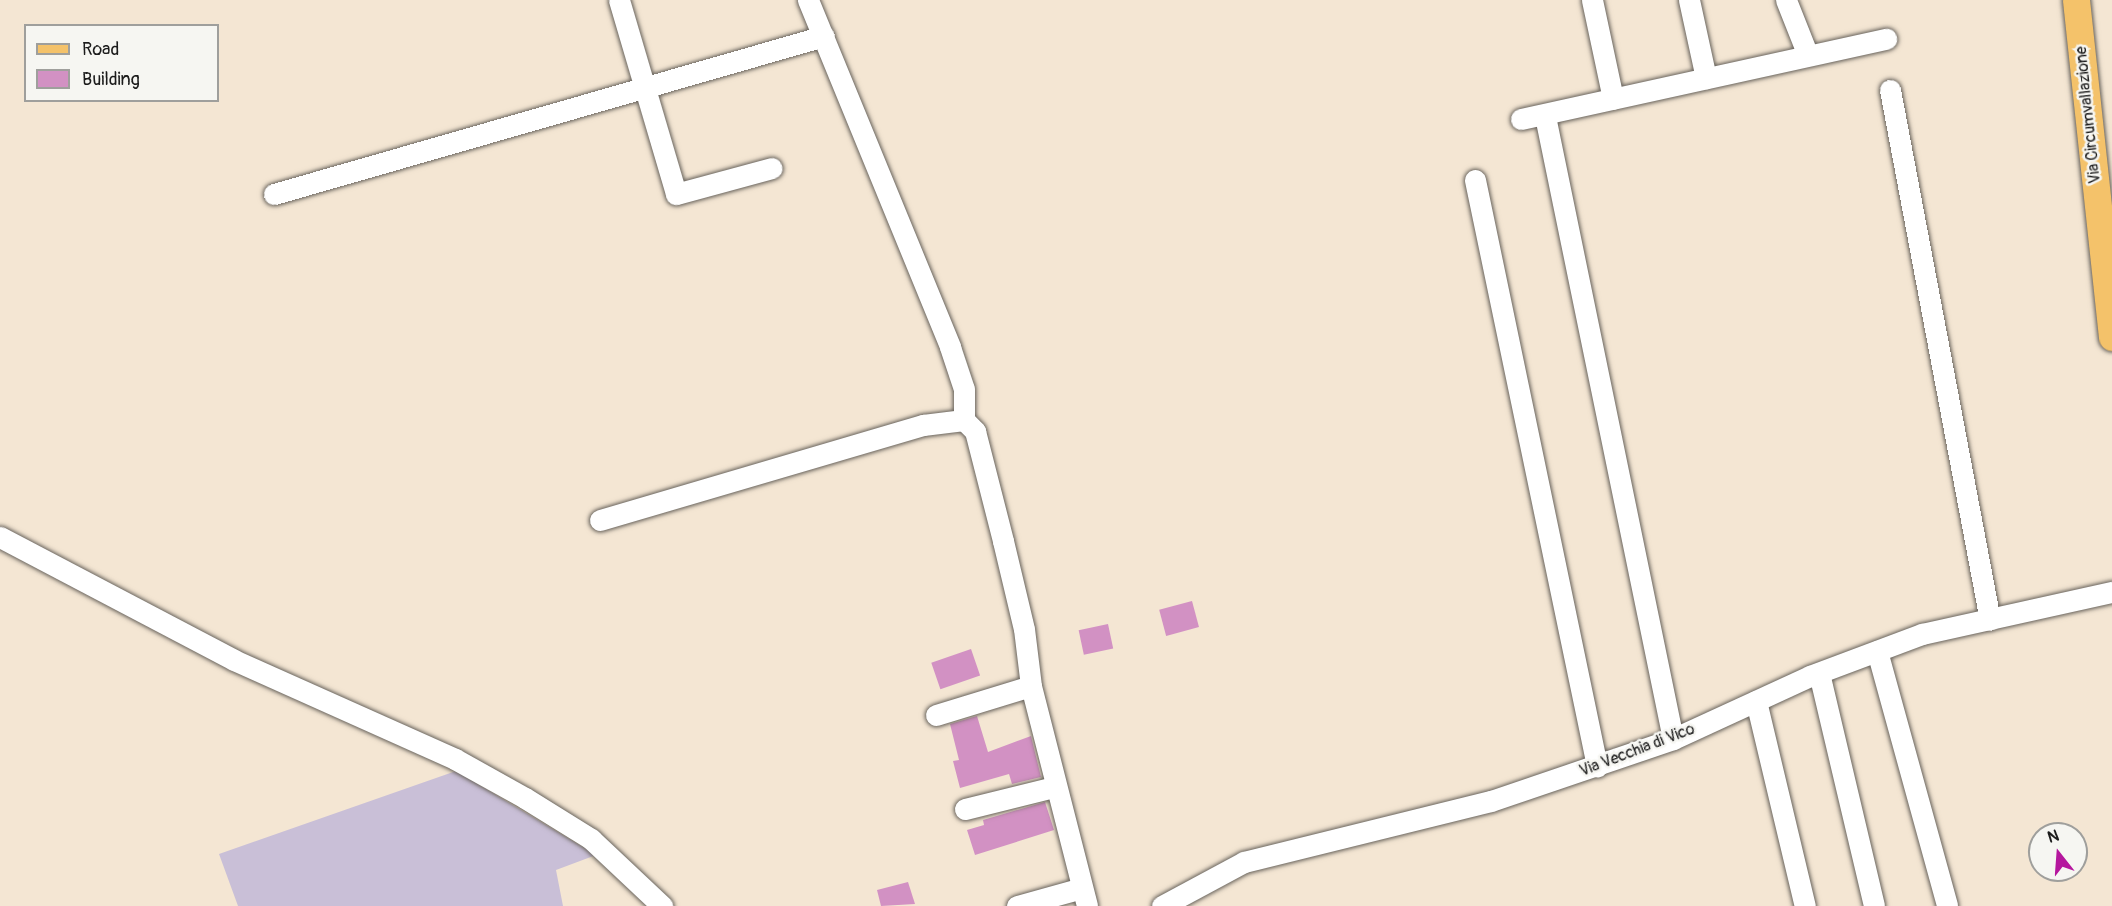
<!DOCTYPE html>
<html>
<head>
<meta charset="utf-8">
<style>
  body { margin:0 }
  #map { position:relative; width:2112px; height:906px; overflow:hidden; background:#f4e6d3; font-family:Pangolin,sans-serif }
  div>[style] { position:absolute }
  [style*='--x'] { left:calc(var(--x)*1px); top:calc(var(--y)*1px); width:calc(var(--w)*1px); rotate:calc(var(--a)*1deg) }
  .industrial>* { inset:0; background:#c9bfd7 }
  .building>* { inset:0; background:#d291c3; transform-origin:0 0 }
  .roads { filter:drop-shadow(0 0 2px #68635c) drop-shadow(0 0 2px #68635c) }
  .minor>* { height:21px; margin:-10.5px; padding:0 10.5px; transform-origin:10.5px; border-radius:10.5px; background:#fff }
  .major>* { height:27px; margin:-13.5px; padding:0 13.5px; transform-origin:13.5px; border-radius:13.5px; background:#f4c26a }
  span { translate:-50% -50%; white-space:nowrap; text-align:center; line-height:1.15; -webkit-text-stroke:5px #f6f6f2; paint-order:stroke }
  .street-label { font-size:16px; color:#1c1c1c }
  .legend { position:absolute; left:24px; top:24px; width:195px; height:78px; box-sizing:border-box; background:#f6f6f2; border:2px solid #9f9f9c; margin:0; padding:8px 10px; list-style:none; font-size:18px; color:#1c1c1c }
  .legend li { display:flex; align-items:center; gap:12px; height:30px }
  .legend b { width:30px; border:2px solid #9f9f9c }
  .north { position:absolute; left:2028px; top:822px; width:60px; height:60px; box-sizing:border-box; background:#f6f6f2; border:2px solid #9f9f9c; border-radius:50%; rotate:343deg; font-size:16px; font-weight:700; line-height:24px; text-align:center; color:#1c1c1c }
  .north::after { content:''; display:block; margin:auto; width:21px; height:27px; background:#b5179e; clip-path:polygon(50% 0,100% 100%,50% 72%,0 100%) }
</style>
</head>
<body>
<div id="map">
  <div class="industrial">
    <i style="clip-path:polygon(456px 771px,596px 855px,556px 870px,563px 906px,238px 906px,219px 854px)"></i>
  </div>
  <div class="building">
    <i style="left:1192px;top:601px;width:27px;height:34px;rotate:75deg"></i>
    <i style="left:1108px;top:624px;width:25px;height:30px;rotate:78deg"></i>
    <i style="left:971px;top:649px;width:28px;height:42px;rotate:71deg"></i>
    <i style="clip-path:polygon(977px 716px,988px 752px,1031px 736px,1041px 777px,1012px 784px,1009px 774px,960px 788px,953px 761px,959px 760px,950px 724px)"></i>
    <i style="clip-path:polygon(1045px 802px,1054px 830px,975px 855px,967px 830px,984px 825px,983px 820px)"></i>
    <i style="clip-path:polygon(908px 882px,915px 904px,881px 906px,877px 890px)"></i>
  </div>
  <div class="roads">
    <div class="minor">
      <i style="--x:619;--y:0;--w:202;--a:73.6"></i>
      <i style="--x:676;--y:194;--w:99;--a:-15.2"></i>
      <i style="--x:808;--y:0;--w:375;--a:67.7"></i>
      <i style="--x:950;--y:347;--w:44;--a:71.6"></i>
      <i style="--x:964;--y:389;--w:31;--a:90"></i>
      <i style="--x:1592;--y:0;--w:101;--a:78"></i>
      <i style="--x:1689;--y:0;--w:80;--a:77.7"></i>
      <i style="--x:1786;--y:0;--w:57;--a:68.4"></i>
      <i style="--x:1890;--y:90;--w:539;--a:79.32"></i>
      <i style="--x:1545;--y:116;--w:636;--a:78.39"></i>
      <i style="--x:1521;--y:119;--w:374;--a:-12.4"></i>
      <i style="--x:1475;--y:180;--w:599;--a:78.24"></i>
      <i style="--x:274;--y:194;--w:572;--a:-16.03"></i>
      <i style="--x:600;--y:520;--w:337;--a:-16.4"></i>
      <i style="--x:923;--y:425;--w:41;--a:-7"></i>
      <i style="--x:964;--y:420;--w:16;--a:45"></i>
      <i style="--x:975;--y:431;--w:114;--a:75.7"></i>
      <i style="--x:1003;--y:541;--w:90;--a:76.6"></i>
      <i style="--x:1024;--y:629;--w:57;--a:83"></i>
      <i style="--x:1031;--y:686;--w:227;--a:75.7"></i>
      <i style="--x:0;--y:537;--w:264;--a:27.7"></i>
      <i style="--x:234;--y:660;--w:242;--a:24.1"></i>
      <i style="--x:455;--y:759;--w:80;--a:29.1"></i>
      <i style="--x:525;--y:798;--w:78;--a:31.8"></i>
      <i style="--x:591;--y:839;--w:98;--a:43.3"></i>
      <i style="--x:1877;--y:651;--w:264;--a:74.6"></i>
      <i style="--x:1819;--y:673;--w:239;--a:76.7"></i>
      <i style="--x:1756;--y:701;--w:211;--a:76.6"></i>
      <i style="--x:936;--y:715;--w:99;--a:-17"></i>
      <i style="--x:965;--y:809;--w:92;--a:-13.9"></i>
      <i style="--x:1017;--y:906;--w:67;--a:-15.5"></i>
      <i style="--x:1162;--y:906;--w:93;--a:-28.2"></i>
      <i style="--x:1244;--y:862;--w:254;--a:-13.9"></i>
      <i style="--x:1491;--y:801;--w:192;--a:-18.8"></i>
      <i style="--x:1673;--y:739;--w:151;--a:-24.7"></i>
      <i style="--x:1810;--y:676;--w:120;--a:-20.6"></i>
      <i style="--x:1922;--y:634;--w:195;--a:-12.5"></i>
    </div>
    <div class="major">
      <i style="--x:2076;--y:0;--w:339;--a:83.9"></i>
    </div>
  </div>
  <div class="street-label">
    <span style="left:2088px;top:115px;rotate:-96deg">Via Circumvallazione</span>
    <span style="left:1637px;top:750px;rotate:-21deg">Via Vecchia di Vico</span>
  </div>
  <ul class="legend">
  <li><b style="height:8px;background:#f4c26a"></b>Road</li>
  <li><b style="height:16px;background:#d291c3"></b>Building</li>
  </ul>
  <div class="north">N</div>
</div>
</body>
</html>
